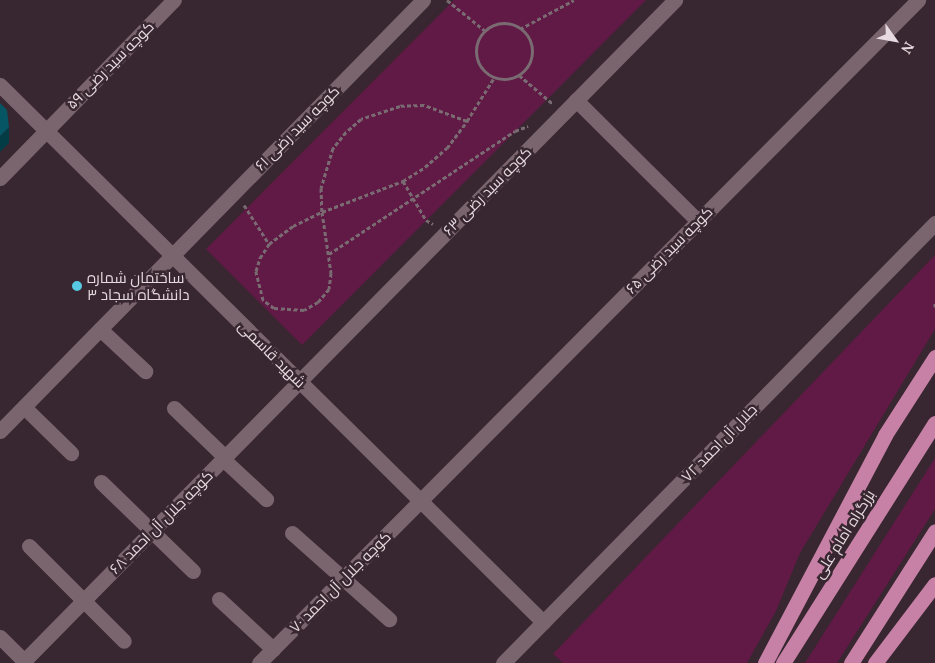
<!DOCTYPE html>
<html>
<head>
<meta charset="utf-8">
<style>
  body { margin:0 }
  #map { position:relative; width:935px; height:663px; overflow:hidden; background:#382730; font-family:"PT Serif",Cairo,serif }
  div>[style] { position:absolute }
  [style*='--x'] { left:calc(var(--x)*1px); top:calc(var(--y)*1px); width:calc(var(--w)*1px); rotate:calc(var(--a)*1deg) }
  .green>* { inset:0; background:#611945 }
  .path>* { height:3px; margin-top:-1.5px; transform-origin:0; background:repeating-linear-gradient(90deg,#7a6b73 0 4px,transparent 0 6.5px) }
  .path>.ring { margin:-1.5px; padding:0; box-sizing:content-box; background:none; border:3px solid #7a6b73; border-radius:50% }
  .minor>* { height:15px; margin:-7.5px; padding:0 7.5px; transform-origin:7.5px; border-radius:7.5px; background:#7a656f }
  .highway>* { height:15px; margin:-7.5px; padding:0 7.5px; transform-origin:7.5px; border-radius:7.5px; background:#c881a6 }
  .shaded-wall>* { inset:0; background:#043c46 }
  .building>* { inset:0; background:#055564 }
  .dots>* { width:14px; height:14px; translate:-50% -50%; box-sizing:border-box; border:2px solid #382730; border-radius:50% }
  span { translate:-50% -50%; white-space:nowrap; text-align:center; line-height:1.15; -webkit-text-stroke:5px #382730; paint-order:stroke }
  .street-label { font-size:15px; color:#e6dae0 }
  .poi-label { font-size:15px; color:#e6dae0 }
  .left { translate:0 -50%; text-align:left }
  .north { position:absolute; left:870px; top:15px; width:50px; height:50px; -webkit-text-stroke:4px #382730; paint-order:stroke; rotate:122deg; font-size:14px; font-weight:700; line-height:20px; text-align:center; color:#e6dae0 }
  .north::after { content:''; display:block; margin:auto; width:18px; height:22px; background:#e6dae0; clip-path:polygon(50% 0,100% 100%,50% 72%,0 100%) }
</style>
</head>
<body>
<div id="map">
  <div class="green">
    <i style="clip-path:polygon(454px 0,646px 0,302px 345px,206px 249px)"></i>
    <i style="clip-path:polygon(935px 255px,935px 329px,800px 553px,776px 611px,747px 663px,563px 663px,553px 654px)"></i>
    <i style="clip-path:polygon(935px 458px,935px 509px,837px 663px,805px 663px)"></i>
  </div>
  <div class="path">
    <i style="--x:447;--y:0;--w:48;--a:39"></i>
    <i class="ring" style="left:476px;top:23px;width:53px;height:53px"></i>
    <i style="--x:520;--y:29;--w:61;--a:-28.2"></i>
    <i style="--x:519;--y:75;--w:45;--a:40.5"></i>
    <i style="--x:467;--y:121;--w:46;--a:-159.6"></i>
    <i style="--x:424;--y:105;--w:24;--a:178"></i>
    <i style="--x:400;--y:106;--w:41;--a:161.6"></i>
    <i style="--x:361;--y:119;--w:20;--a:139"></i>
    <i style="--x:346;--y:132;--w:21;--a:129"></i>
    <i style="--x:333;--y:148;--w:42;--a:106.7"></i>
    <i style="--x:321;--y:188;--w:24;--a:88"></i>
    <i style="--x:322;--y:212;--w:62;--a:81.6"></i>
    <i style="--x:331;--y:273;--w:16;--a:97"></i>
    <i style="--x:329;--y:289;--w:17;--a:130"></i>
    <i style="--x:318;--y:302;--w:16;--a:150"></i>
    <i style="--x:304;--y:310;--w:30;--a:-176"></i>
    <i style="--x:274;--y:308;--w:14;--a:-144"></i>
    <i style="--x:263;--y:300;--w:30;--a:-104"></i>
    <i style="--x:256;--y:271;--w:14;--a:-73"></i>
    <i style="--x:260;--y:258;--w:17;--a:-57"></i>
    <i style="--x:269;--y:244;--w:30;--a:-37"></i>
    <i style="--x:293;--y:226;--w:32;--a:-26"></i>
    <i style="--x:322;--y:212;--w:87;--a:-20.9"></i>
    <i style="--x:403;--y:181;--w:26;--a:-32"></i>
    <i style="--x:425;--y:167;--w:29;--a:-41"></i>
    <i style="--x:447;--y:148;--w:34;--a:-53"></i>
    <i style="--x:467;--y:121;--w:51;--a:-57.9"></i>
    <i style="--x:403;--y:181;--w:45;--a:59.5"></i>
    <i style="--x:426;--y:220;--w:8;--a:30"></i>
    <i style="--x:244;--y:205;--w:46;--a:57.3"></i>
    <i style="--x:329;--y:254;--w:223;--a:-33.5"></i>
    <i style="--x:515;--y:131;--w:14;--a:-21"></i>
    <i style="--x:935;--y:303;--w:4;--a:90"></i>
  </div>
  <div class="minor">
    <i style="--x:0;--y:85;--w:764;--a:44.68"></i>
    <i style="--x:576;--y:100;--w:172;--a:44.8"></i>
    <i style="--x:0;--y:178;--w:249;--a:-45.7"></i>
    <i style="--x:100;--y:329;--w:62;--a:43"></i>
    <i style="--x:24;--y:407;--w:66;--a:44.4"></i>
    <i style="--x:174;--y:408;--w:71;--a:43.9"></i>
    <i style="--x:0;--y:431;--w:604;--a:-45.54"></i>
    <i style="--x:223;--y:459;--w:59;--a:42.9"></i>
    <i style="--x:101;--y:482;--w:128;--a:44.1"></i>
    <i style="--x:292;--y:533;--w:130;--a:41.6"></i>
    <i style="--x:29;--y:546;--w:134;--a:45"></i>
    <i style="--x:219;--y:599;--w:74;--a:42.8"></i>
    <i style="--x:0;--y:637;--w:37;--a:45"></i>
    <i style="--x:22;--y:663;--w:931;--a:-45.44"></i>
    <i style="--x:259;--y:663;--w:935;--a:-45.17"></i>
    <i style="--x:503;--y:663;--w:617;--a:-45.53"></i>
  </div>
  <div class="highway">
    <i style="--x:765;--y:663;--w:258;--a:-62.2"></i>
    <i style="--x:885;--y:435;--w:93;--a:-57.3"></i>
    <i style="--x:783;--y:663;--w:284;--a:-57.7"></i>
    <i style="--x:851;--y:663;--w:156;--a:-57.5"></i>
    <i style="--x:875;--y:663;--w:99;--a:-52.8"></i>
  </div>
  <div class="shaded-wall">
    <i style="clip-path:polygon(9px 127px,9px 143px,0 152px,0 136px)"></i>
  </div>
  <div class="building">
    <i style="clip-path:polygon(0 103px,7px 110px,9px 127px,0 136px)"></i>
  </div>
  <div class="dots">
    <i style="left:77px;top:286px;background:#57c9e3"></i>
  </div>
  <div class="street-label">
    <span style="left:110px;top:65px;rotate:-45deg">کوچه سید رضی ۵۹</span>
    <span style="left:297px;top:128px;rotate:-45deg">کوچه سید رضی ۶۱</span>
    <span style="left:487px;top:191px;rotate:-45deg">کوچه سید رضی ۶۳</span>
    <span style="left:669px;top:250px;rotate:-45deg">کوچه سید رضی ۶۵</span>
    <span style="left:272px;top:354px;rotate:45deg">شهید قاسمی</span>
    <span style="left:719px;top:443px;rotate:-46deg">جلال آل احمد ۷۲</span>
    <span style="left:161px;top:522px;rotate:-45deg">کوچه جلال آل احمد ۶۸</span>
    <span style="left:844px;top:534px;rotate:-58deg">بزرگراه امام علی</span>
    <span style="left:340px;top:582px;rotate:-45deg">کوچه جلال آل احمد ۷۰</span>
  </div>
  <div class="poi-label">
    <span class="left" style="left:87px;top:286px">ساختمان شماره<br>۳ دانشگاه سجاد</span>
  </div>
  <div class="north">N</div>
</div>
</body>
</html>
